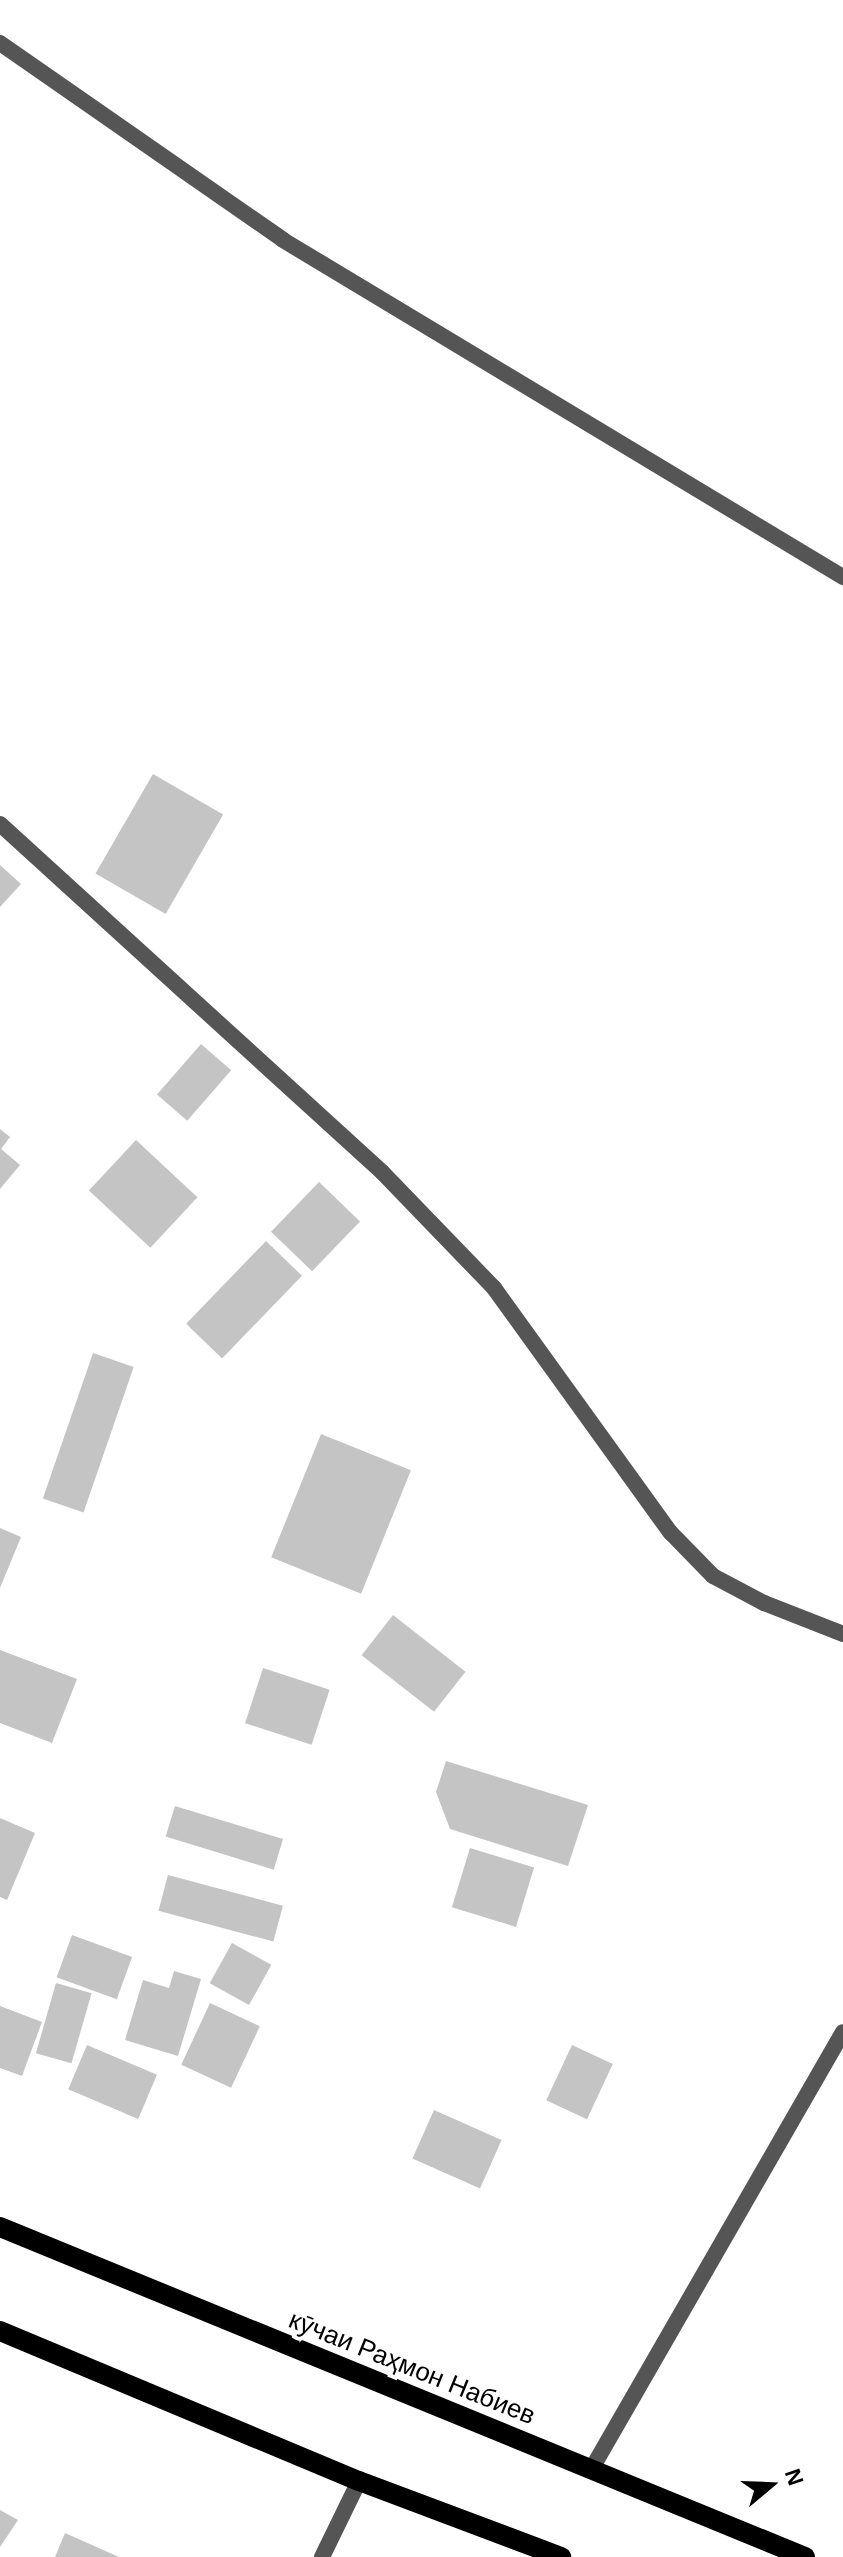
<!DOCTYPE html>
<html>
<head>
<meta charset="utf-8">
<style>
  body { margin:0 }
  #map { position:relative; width:843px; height:2557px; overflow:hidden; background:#fff; font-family:Arial,sans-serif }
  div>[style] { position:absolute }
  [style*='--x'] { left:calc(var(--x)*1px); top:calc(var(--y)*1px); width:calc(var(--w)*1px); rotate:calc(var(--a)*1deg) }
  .building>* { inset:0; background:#c4c4c4; transform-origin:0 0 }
  .lane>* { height:16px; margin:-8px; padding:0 8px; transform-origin:8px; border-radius:8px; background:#555 }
  .street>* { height:16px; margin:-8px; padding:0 8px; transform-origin:8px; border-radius:8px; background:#555 }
  .primary>* { height:20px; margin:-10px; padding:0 10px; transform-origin:10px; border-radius:10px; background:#000 }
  span { translate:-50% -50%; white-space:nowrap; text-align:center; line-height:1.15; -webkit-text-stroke:8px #fff; paint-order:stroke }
  .street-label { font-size:26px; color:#000 }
  .north { position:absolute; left:731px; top:2445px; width:80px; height:80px; -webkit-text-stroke:6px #fff; paint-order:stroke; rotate:71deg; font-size:22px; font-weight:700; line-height:32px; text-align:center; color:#000 }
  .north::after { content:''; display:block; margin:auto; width:28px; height:36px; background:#000; clip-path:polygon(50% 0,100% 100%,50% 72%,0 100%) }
</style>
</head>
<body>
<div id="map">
  <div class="building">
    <i style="left:153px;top:774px;width:81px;height:115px;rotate:30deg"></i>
    <i style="clip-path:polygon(0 865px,21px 884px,0 907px)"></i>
    <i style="left:201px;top:1044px;width:40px;height:67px;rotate:41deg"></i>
    <i style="clip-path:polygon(0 1129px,10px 1137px,1px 1149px,20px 1165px,0 1189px)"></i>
    <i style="left:136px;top:1140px;width:84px;height:69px;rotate:43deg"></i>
    <i style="left:319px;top:1182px;width:57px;height:69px;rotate:44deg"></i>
    <i style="left:266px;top:1241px;width:50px;height:115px;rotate:44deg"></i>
    <i style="left:93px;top:1353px;width:43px;height:154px;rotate:19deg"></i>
    <i style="left:321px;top:1434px;width:97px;height:133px;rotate:22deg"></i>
    <i style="clip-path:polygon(0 1528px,21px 1537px,0 1588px)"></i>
    <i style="left:393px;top:1615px;width:92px;height:51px;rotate:38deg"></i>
    <i style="clip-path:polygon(0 1650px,77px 1679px,52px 1743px,0 1723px)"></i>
    <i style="left:263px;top:1668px;width:70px;height:58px;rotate:18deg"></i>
    <i style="clip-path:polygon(446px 1761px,588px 1805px,568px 1866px,450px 1829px,436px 1792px)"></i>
    <i style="left:175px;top:1806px;width:113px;height:32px;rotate:17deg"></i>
    <i style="clip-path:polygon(0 1818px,35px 1833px,7px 1900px,0 1897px)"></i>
    <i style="left:470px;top:1848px;width:67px;height:62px;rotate:17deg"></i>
    <i style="left:168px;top:1875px;width:119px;height:37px;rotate:15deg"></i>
    <i style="left:72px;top:1935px;width:64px;height:45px;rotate:20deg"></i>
    <i style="left:232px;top:1943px;width:45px;height:46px;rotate:29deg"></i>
    <i style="clip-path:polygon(174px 1971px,201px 1979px,178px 2056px,125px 2040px,143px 1980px,169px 1988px)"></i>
    <i style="left:56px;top:1983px;width:37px;height:73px;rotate:16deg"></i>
    <i style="left:210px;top:2003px;width:55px;height:68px;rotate:25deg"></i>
    <i style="clip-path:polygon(0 2006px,42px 2022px,22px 2076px,0 2068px)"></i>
    <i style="left:87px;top:2045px;width:76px;height:48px;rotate:23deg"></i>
    <i style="left:572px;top:2045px;width:45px;height:61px;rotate:25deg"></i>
    <i style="left:434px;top:2110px;width:74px;height:53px;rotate:24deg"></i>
    <i style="clip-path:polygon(0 2510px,18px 2520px,0 2547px)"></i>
    <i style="clip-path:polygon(65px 2533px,119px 2557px,55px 2557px)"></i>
  </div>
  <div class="lane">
    <i style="--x:0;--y:43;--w:345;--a:34.8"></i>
    <i style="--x:283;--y:240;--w:654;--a:31.04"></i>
    <i style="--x:591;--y:2470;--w:505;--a:-60.09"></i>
  </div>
  <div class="street">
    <i style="--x:0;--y:824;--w:517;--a:42.33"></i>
    <i style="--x:382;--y:1172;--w:161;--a:46"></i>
    <i style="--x:494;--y:1288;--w:302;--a:54.2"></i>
    <i style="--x:671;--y:1533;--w:60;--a:45.7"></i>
    <i style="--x:713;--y:1576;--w:58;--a:27.9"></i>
    <i style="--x:764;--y:1603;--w:85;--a:21.4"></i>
    <i style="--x:322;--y:2557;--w:85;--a:-64"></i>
  </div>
  <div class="primary">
    <i style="--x:0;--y:2227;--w:870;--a:22.29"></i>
    <i style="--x:0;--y:2331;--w:389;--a:22.7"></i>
    <i style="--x:359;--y:2481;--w:216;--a:20.6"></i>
  </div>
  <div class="street-label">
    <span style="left:412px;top:2368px;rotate:22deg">кӯчаи Раҳмон Набиев</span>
  </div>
  <div class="north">N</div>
</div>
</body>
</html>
